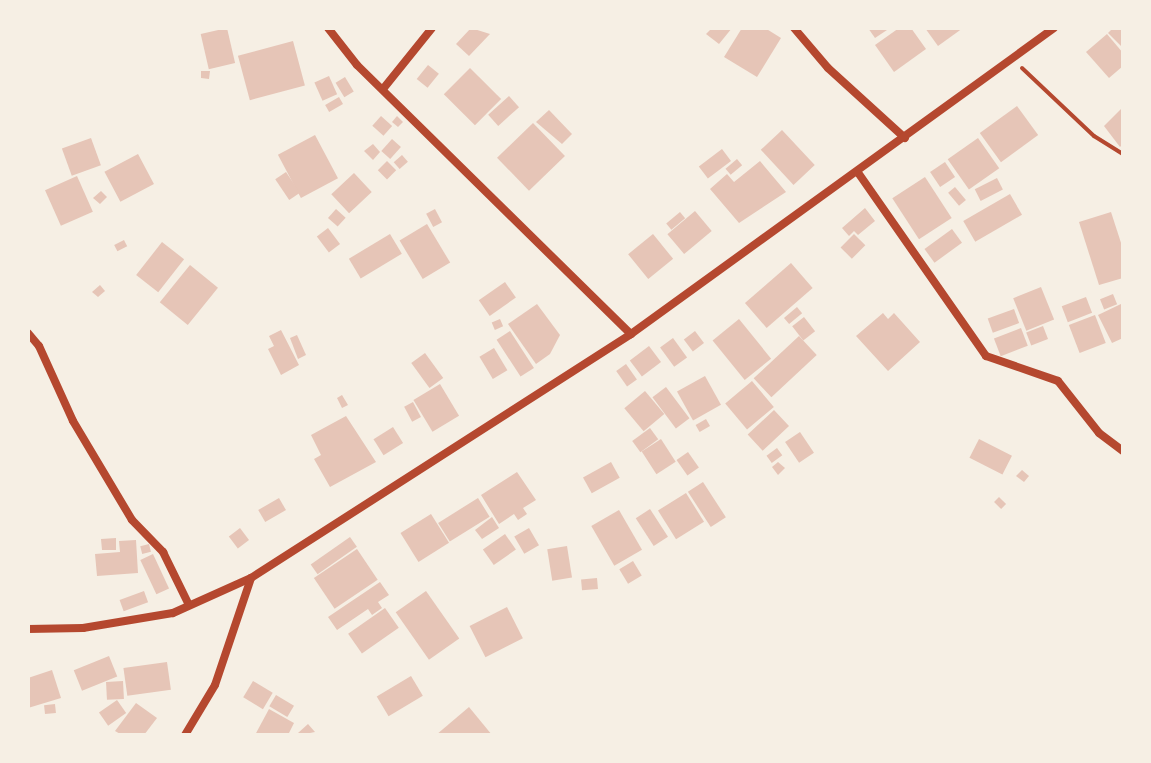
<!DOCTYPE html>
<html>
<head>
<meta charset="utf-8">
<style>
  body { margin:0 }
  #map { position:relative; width:1151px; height:763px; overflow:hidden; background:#f6efe4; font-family:"Open Sans",sans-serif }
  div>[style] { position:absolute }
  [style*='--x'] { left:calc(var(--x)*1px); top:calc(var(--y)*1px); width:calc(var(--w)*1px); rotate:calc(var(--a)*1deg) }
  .building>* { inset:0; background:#e6c5b7; transform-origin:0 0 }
  .path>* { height:4px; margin:-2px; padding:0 2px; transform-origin:2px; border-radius:2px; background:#b5482f }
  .minor>* { height:8px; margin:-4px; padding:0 4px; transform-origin:4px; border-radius:4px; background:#b5482f }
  span { translate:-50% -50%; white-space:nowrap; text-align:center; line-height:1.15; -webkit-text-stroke:7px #f6efe4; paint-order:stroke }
  .frame { position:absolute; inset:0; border:30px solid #f6efe4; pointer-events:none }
</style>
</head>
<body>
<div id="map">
  <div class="building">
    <i style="left:227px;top:28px;width:36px;height:27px;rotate:77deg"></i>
    <i style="clip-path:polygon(471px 28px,490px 34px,469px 56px,456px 44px)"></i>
    <i style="clip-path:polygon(712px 28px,732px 28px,719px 44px,706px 34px)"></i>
    <i style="clip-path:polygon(742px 28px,765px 28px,781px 38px,757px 77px,724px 57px)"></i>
    <i style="clip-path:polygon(868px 28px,890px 28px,875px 38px)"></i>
    <i style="clip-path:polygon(899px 28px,911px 28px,926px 49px,894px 72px,875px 45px)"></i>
    <i style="clip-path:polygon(925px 28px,963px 28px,938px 46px)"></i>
    <i style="clip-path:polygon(1113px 28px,1123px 28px,1123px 48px,1108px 33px)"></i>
    <i style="clip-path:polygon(1107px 34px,1123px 53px,1123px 66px,1109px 78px,1086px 52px)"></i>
    <i style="left:293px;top:41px;width:46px;height:57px;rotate:75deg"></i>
    <i style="left:428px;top:65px;width:14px;height:18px;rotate:39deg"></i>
    <i style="left:470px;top:68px;width:44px;height:37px;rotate:45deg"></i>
    <i style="clip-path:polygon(201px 71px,210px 71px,209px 79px,201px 78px)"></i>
    <i style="left:329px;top:76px;width:20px;height:16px;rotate:66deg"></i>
    <i style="left:345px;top:77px;width:17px;height:11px;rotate:59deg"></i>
    <i style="left:509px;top:96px;width:15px;height:28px;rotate:48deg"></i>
    <i style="left:339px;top:97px;width:8px;height:16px;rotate:60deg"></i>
    <i style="left:1017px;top:106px;width:36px;height:46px;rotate:54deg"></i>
    <i style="clip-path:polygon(1123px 107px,1123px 144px,1120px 147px,1104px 126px)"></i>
    <i style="clip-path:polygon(549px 110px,572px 134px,562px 144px,536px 122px)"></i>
    <i style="left:381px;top:116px;width:15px;height:13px;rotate:42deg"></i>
    <i style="clip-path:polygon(397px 116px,403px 122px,398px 127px,392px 122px)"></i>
    <i style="left:533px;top:123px;width:46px;height:50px;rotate:46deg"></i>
    <i style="left:782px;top:130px;width:48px;height:29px;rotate:47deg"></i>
    <i style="left:315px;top:135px;width:49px;height:42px;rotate:62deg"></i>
    <i style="left:91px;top:138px;width:29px;height:31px;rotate:70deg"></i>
    <i style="left:978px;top:138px;width:37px;height:37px;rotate:55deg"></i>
    <i style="left:392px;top:139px;width:12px;height:16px;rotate:42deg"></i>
    <i style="clip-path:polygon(373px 144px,380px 152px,373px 160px,364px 151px)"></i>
    <i style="left:722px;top:149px;width:15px;height:29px;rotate:53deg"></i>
    <i style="left:138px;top:154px;width:34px;height:38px;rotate:62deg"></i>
    <i style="left:402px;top:155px;width:9px;height:11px;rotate:49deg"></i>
    <i style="left:737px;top:159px;width:8px;height:15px;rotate:50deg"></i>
    <i style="left:387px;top:161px;width:13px;height:13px;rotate:45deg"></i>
    <i style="clip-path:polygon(760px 161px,786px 192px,739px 223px,710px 189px,727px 174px,734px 182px)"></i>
    <i style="left:945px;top:162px;width:18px;height:18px;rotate:56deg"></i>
    <i style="left:286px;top:172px;width:25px;height:13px;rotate:56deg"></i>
    <i style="left:354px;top:173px;width:26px;height:31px;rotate:47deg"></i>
    <i style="left:77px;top:176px;width:39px;height:35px;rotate:66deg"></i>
    <i style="left:925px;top:177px;width:49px;height:39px;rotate:57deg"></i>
    <i style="left:997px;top:178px;width:13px;height:25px;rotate:63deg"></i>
    <i style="left:955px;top:187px;width:17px;height:9px;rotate:50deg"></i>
    <i style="clip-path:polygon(101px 191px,107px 197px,100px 204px,93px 198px)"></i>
    <i style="left:1010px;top:194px;width:24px;height:54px;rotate:60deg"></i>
    <i style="clip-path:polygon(865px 208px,875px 221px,858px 235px,854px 231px,849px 236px,842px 228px)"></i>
    <i style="left:336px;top:209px;width:13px;height:12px;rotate:42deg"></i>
    <i style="left:435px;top:209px;width:15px;height:10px;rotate:62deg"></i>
    <i style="left:695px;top:211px;width:26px;height:36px;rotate:50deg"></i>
    <i style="left:680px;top:212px;width:8px;height:18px;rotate:50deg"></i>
    <i style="clip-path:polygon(1111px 212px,1123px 249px,1123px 278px,1099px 285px,1079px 222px)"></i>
    <i style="left:427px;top:224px;width:45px;height:32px;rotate:59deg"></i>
    <i style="left:328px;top:228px;width:20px;height:14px;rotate:53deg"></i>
    <i style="left:952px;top:229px;width:17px;height:34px;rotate:54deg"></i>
    <i style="left:390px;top:234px;width:23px;height:48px;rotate:59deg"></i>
    <i style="left:653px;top:234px;width:32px;height:32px;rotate:51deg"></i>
    <i style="left:854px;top:234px;width:16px;height:19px;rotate:45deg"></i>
    <i style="left:124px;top:240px;width:7px;height:11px;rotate:63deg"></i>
    <i style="left:162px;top:242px;width:28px;height:42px;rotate:38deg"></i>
    <i style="left:791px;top:263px;width:33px;height:61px;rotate:49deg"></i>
    <i style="left:190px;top:265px;width:36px;height:48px;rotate:39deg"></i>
    <i style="left:505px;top:282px;width:19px;height:32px;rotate:55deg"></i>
    <i style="clip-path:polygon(100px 285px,105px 291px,98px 297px,92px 292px)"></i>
    <i style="left:1041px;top:287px;width:35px;height:30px;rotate:68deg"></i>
    <i style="left:1113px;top:294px;width:11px;height:14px;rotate:68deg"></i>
    <i style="left:1086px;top:297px;width:17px;height:26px;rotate:69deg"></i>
    <i style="clip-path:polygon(1123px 303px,1123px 338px,1112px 343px,1098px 315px)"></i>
    <i style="clip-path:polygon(537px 304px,560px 335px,550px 354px,536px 364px,508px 324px)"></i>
    <i style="left:797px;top:307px;width:8px;height:17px;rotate:50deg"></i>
    <i style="left:1014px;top:309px;width:15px;height:28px;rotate:70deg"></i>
    <i style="clip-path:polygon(883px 313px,888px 319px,894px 313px,920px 342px,888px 371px,856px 336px)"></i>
    <i style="left:1095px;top:315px;width:30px;height:28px;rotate:69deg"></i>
    <i style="left:804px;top:317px;width:18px;height:15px;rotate:52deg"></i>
    <i style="left:500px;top:319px;width:8px;height:9px;rotate:67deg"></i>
    <i style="left:739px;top:319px;width:51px;height:34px;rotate:51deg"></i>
    <i style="left:1043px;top:326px;width:14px;height:18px;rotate:69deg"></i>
    <i style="left:1021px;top:328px;width:19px;height:29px;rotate:69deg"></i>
    <i style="clip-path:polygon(281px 330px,299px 365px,281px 375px,268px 349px,274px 346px,269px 336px)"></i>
    <i style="left:510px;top:331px;width:44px;height:16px;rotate:57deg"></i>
    <i style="left:695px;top:331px;width:15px;height:14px;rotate:53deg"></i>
    <i style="clip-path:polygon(297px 335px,306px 355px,298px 359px,290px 338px)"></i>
    <i style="left:799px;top:336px;width:26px;height:62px;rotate:47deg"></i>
    <i style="left:673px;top:338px;width:24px;height:16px;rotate:54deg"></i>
    <i style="left:649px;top:346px;width:20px;height:24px;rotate:53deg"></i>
    <i style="left:494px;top:348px;width:26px;height:17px;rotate:59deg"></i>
    <i style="left:425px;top:353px;width:31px;height:17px;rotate:54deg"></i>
    <i style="left:626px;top:364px;width:19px;height:12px;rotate:55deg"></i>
    <i style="left:705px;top:376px;width:33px;height:32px;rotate:61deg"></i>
    <i style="left:752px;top:381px;width:34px;height:35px;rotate:50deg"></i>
    <i style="left:440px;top:384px;width:37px;height:31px;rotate:59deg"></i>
    <i style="left:666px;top:387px;width:39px;height:17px;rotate:53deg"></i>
    <i style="left:645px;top:391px;width:30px;height:27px;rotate:50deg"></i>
    <i style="clip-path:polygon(342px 395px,348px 405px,342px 408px,337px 398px)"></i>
    <i style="left:413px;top:402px;width:17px;height:10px;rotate:62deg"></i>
    <i style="left:774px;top:410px;width:22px;height:36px;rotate:47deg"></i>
    <i style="clip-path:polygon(346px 416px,376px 462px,330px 487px,314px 459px,321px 455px,311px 435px)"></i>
    <i style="left:706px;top:419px;width:8px;height:12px;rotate:60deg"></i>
    <i style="left:393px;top:427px;width:19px;height:23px;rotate:58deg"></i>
    <i style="left:650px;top:428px;width:14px;height:22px;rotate:54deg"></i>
    <i style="left:800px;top:432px;width:25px;height:18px;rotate:56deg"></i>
    <i style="left:661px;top:439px;width:27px;height:23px;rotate:57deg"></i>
    <i style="left:979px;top:439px;width:37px;height:21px;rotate:27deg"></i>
    <i style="left:777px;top:448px;width:9px;height:13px;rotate:54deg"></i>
    <i style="left:688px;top:452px;width:19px;height:14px;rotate:55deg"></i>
    <i style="left:611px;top:462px;width:18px;height:32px;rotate:61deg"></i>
    <i style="clip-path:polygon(778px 462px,785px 468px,778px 475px,772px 467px)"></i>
    <i style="clip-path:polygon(1022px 470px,1029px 476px,1024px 482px,1016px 476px)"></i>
    <i style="clip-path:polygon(517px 472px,536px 500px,523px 508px,527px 514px,518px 520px,514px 514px,499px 524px,481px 495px)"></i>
    <i style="left:703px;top:482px;width:42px;height:18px;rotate:57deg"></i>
    <i style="left:686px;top:493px;width:34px;height:33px;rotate:58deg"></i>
    <i style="left:999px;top:497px;width:10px;height:7px;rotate:45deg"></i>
    <i style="left:279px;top:498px;width:14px;height:24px;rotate:60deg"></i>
    <i style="left:478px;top:498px;width:22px;height:47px;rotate:58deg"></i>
    <i style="left:650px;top:509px;width:33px;height:17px;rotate:57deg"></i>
    <i style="left:619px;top:510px;width:46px;height:32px;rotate:60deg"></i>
    <i style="left:431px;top:514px;width:34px;height:36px;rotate:58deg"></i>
    <i style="clip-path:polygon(492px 517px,499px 528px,482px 539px,475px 530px)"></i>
    <i style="left:240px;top:528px;width:15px;height:14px;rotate:53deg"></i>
    <i style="left:529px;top:528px;width:20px;height:17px;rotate:60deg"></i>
    <i style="left:505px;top:534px;width:19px;height:27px;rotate:55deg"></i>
    <i style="left:350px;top:537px;width:12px;height:48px;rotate:55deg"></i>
    <i style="clip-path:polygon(116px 538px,116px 550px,102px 550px,101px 539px)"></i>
    <i style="clip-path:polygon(136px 540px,138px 573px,97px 576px,95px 554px,120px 552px,119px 541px)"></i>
    <i style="left:149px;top:544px;width:8px;height:9px;rotate:76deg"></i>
    <i style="left:567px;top:546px;width:32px;height:20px;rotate:81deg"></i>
    <i style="left:357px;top:549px;width:37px;height:52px;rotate:56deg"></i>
    <i style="left:153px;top:554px;width:38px;height:14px;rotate:65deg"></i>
    <i style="left:633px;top:561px;width:17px;height:16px;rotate:59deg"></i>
    <i style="left:597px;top:578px;width:11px;height:16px;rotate:85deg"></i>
    <i style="clip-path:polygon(380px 582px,389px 595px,378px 602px,382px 608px,372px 615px,368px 609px,337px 630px,328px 617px)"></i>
    <i style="left:144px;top:591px;width:12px;height:26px;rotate:70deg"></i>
    <i style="left:426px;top:591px;width:58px;height:37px;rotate:55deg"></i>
    <i style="left:507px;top:607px;width:35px;height:42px;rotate:63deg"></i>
    <i style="left:385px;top:608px;width:24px;height:45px;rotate:55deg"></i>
    <i style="left:109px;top:656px;width:22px;height:38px;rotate:68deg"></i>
    <i style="left:167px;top:662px;width:28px;height:44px;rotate:82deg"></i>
    <i style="clip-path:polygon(52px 670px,61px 698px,28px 708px,28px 678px)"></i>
    <i style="left:411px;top:676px;width:23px;height:40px;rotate:59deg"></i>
    <i style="left:123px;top:681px;width:18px;height:17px;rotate:87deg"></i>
    <i style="left:253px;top:681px;width:23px;height:19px;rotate:31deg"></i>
    <i style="left:276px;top:695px;width:21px;height:13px;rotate:31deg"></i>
    <i style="left:117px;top:700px;width:16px;height:22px;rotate:55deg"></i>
    <i style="clip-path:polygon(136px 703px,157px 718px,144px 735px,122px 735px,115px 731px)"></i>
    <i style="left:55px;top:704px;width:9px;height:11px;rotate:84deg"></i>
    <i style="clip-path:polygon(469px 707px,492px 735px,436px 735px)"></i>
    <i style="clip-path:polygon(269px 709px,294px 723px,288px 735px,255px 735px)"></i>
    <i style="clip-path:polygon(308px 724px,315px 732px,300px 735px,298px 733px)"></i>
  </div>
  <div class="path">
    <i style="--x:1022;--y:68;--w:99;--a:43.4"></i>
    <i style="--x:1094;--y:136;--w:34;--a:32"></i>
  </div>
  <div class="minor">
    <i style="--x:328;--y:28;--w:47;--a:51.9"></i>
    <i style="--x:357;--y:65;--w:384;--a:44.5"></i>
    <i style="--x:794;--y:28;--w:52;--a:49.6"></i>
    <i style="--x:828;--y:68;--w:104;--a:42.3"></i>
    <i style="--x:383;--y:89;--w:78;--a:-51.2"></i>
    <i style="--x:859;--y:174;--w:222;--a:55.1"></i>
    <i style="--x:986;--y:356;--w:76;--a:19.1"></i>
    <i style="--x:1058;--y:381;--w:66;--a:51.7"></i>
    <i style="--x:1099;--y:433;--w:30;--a:37"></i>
    <i style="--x:28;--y:333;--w:17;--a:50"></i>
    <i style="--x:39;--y:346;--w:82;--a:65.6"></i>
    <i style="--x:73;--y:421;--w:115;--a:59.2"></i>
    <i style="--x:132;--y:520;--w:45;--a:45.9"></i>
    <i style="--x:163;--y:552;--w:59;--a:63.9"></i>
    <i style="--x:28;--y:629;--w:55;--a:-1"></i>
    <i style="--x:83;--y:628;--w:91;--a:-9.5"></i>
    <i style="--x:173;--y:613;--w:85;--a:-24.2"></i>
    <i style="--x:251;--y:578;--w:452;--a:-32.7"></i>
    <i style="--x:631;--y:334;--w:522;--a:-35.88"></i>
    <i style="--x:185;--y:735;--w:58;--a:-59"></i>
    <i style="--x:215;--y:685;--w:113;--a:-71.4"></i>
  </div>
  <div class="frame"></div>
</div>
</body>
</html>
